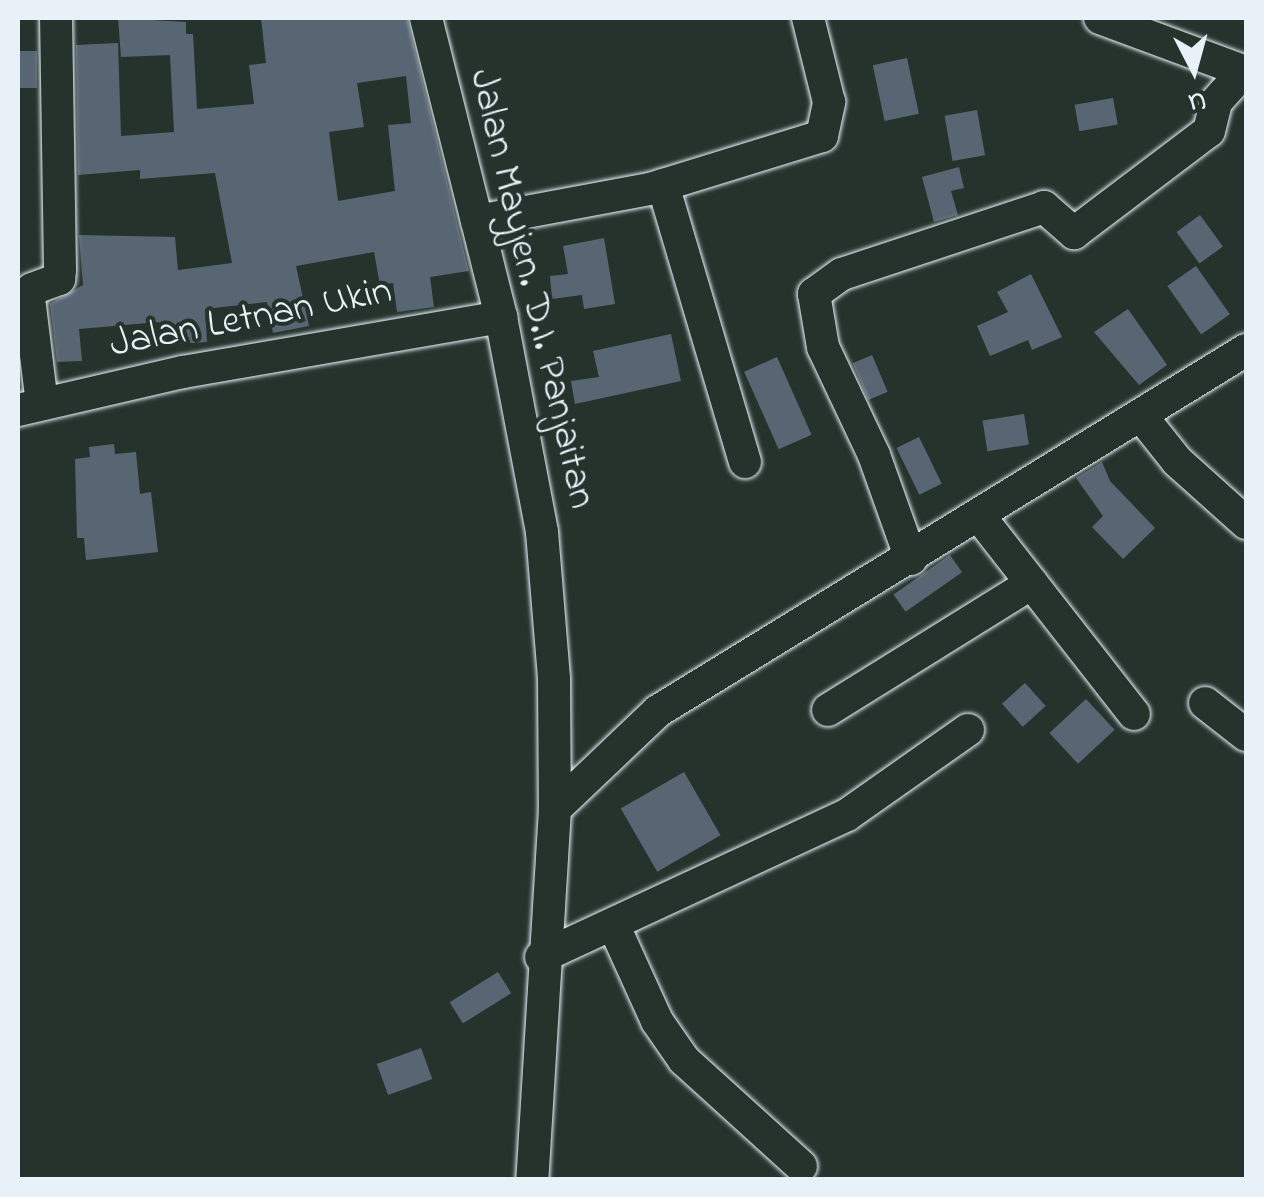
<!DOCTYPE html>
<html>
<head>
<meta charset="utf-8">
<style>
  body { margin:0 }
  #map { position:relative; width:1264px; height:1197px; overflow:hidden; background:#26332d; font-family:"Indie Flower",sans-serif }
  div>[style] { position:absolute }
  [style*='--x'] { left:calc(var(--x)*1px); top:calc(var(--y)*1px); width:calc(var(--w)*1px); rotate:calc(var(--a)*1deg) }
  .building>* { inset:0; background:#586673; transform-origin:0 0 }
  .roads { filter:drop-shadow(0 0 2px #e8f1f8) drop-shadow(0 0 2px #e8f1f8) }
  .minor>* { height:32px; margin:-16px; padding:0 16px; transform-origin:16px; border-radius:16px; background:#26332d }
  span { translate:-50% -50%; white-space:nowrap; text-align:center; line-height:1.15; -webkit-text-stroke:8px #26332d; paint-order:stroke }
  .street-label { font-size:40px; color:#e8f1f8 }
  .frame { position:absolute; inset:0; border:20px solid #e8f1f8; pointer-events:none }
  .north { position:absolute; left:1144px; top:20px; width:100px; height:100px; -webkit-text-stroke:8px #26332d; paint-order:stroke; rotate:174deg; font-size:28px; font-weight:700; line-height:40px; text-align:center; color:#e8f1f8 }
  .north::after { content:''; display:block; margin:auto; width:35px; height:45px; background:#e8f1f8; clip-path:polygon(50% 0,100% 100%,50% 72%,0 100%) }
</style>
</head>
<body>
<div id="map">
  <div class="building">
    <i style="clip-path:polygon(evenodd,118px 18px,186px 22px,186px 34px,193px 34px,197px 109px,254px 104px,249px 65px,266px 63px,261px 18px,407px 18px,469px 271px,430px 277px,434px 307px,397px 312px,393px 283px,380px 285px,374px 252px,296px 266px,309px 326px,273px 333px,267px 302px,205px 309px,207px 342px,161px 345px,159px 322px,79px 329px,82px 361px,57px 362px,50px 304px,83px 285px,79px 235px,175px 237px,178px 270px,232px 263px,215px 173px,140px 179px,140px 170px,78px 175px,76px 45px,118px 43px,121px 136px,174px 132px,170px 55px,121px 57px,118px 18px,406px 76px,411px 123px,388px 125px,395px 191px,338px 201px,329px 132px,364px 127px,357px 83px,406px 76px)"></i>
    <i style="left:37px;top:51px;width:37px;height:19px;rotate:90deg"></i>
    <i style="left:907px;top:58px;width:57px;height:35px;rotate:78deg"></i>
    <i style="left:1113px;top:98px;width:27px;height:39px;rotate:80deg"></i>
    <i style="left:977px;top:110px;width:46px;height:33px;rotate:80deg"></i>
    <i style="clip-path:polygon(959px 167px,964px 188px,951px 191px,958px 215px,934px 222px,922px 177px)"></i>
    <i style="left:1200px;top:215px;width:39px;height:29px;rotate:54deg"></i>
    <i style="clip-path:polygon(604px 238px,615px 304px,584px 309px,582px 295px,552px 299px,550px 276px,568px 274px,563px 246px)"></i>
    <i style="left:1196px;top:266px;width:59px;height:35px;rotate:55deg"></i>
    <i style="clip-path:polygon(1031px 274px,1062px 337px,1032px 350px,1028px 340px,990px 356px,977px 326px,1008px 312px,997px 292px)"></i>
    <i style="clip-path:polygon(1128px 309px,1167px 365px,1139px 385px,1094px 332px)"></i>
    <i style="clip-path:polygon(671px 334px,681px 381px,575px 404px,571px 381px,599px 377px,593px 351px)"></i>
    <i style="left:872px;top:355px;width:40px;height:21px;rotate:67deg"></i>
    <i style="left:777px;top:357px;width:85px;height:36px;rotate:66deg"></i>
    <i style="left:1024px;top:414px;width:31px;height:42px;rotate:81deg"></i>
    <i style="left:919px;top:437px;width:52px;height:25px;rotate:64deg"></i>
    <i style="clip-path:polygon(114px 444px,115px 454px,136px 452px,140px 494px,151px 492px,158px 552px,86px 560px,84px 538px,77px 538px,75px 459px,90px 457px,89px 447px)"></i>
    <i style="clip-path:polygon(1102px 462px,1110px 481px,1155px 528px,1123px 559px,1092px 527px,1103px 516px,1076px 478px)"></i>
    <i style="left:950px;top:555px;width:21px;height:69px;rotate:55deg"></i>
    <i style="left:1025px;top:683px;width:31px;height:31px;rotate:48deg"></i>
    <i style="left:1086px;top:699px;width:42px;height:50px;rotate:47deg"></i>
    <i style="left:684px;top:772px;width:73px;height:73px;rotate:60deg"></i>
    <i style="left:498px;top:972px;width:25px;height:57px;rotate:58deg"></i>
    <i style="left:421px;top:1048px;width:33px;height:47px;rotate:70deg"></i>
  </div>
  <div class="roads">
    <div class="minor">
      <i style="--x:426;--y:18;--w:308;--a:75.9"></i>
      <i style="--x:501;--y:317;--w:219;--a:79.2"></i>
      <i style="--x:542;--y:532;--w:147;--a:85.3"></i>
      <i style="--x:554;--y:679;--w:130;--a:89.6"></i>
      <i style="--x:555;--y:809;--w:372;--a:93.5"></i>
      <i style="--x:1100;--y:18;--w:156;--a:20.3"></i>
      <i style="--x:663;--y:185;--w:289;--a:73.5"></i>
      <i style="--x:477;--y:221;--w:176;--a:-10.5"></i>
      <i style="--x:650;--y:189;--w:180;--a:-17.1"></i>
      <i style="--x:822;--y:136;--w:35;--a:-78"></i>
      <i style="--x:829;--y:102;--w:87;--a:-104"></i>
      <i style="--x:42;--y:404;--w:107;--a:-97"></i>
      <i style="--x:29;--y:298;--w:9;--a:-72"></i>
      <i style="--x:32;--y:289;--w:29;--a:-20"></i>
      <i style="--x:59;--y:279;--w:9;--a:-84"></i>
      <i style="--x:60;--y:270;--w:252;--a:-90.9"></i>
      <i style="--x:18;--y:410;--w:169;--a:-13"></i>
      <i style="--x:183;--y:372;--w:323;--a:-9.8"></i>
      <i style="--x:1142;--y:417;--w:56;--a:51.5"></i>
      <i style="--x:1177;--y:461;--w:93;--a:41.9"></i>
      <i style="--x:980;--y:517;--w:250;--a:52"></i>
      <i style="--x:911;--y:559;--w:110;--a:-109.6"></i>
      <i style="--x:874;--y:455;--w:119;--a:-115.3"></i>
      <i style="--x:823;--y:347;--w:54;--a:-99.6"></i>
      <i style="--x:814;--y:294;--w:34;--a:-36"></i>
      <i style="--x:842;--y:274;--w:213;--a:-18.3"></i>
      <i style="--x:1044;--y:207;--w:40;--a:41"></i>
      <i style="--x:1074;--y:233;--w:169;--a:-37.1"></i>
      <i style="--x:1209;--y:131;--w:30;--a:-76"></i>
      <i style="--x:1216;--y:102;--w:42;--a:-47.9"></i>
      <i style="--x:1205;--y:703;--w:52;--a:38"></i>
      <i style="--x:828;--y:710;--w:240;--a:-31.9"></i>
      <i style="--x:555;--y:809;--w:142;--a:-43.6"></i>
      <i style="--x:658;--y:711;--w:690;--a:-31.55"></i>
      <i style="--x:613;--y:924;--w:107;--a:65.6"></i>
      <i style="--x:657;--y:1021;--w:47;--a:55.3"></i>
      <i style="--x:684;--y:1060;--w:158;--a:42.2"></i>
      <i style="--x:541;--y:957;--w:337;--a:-24.9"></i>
      <i style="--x:847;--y:815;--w:148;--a:-35.1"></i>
    </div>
  </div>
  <div class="street-label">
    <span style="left:531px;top:289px;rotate:77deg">Jalan Mayjen. D.I. Panjaitan</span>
    <span style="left:251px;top:319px;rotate:-11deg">Jalan Letnan Ukin</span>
  </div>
  <div class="frame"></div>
  <div class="north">U</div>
</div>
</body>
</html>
